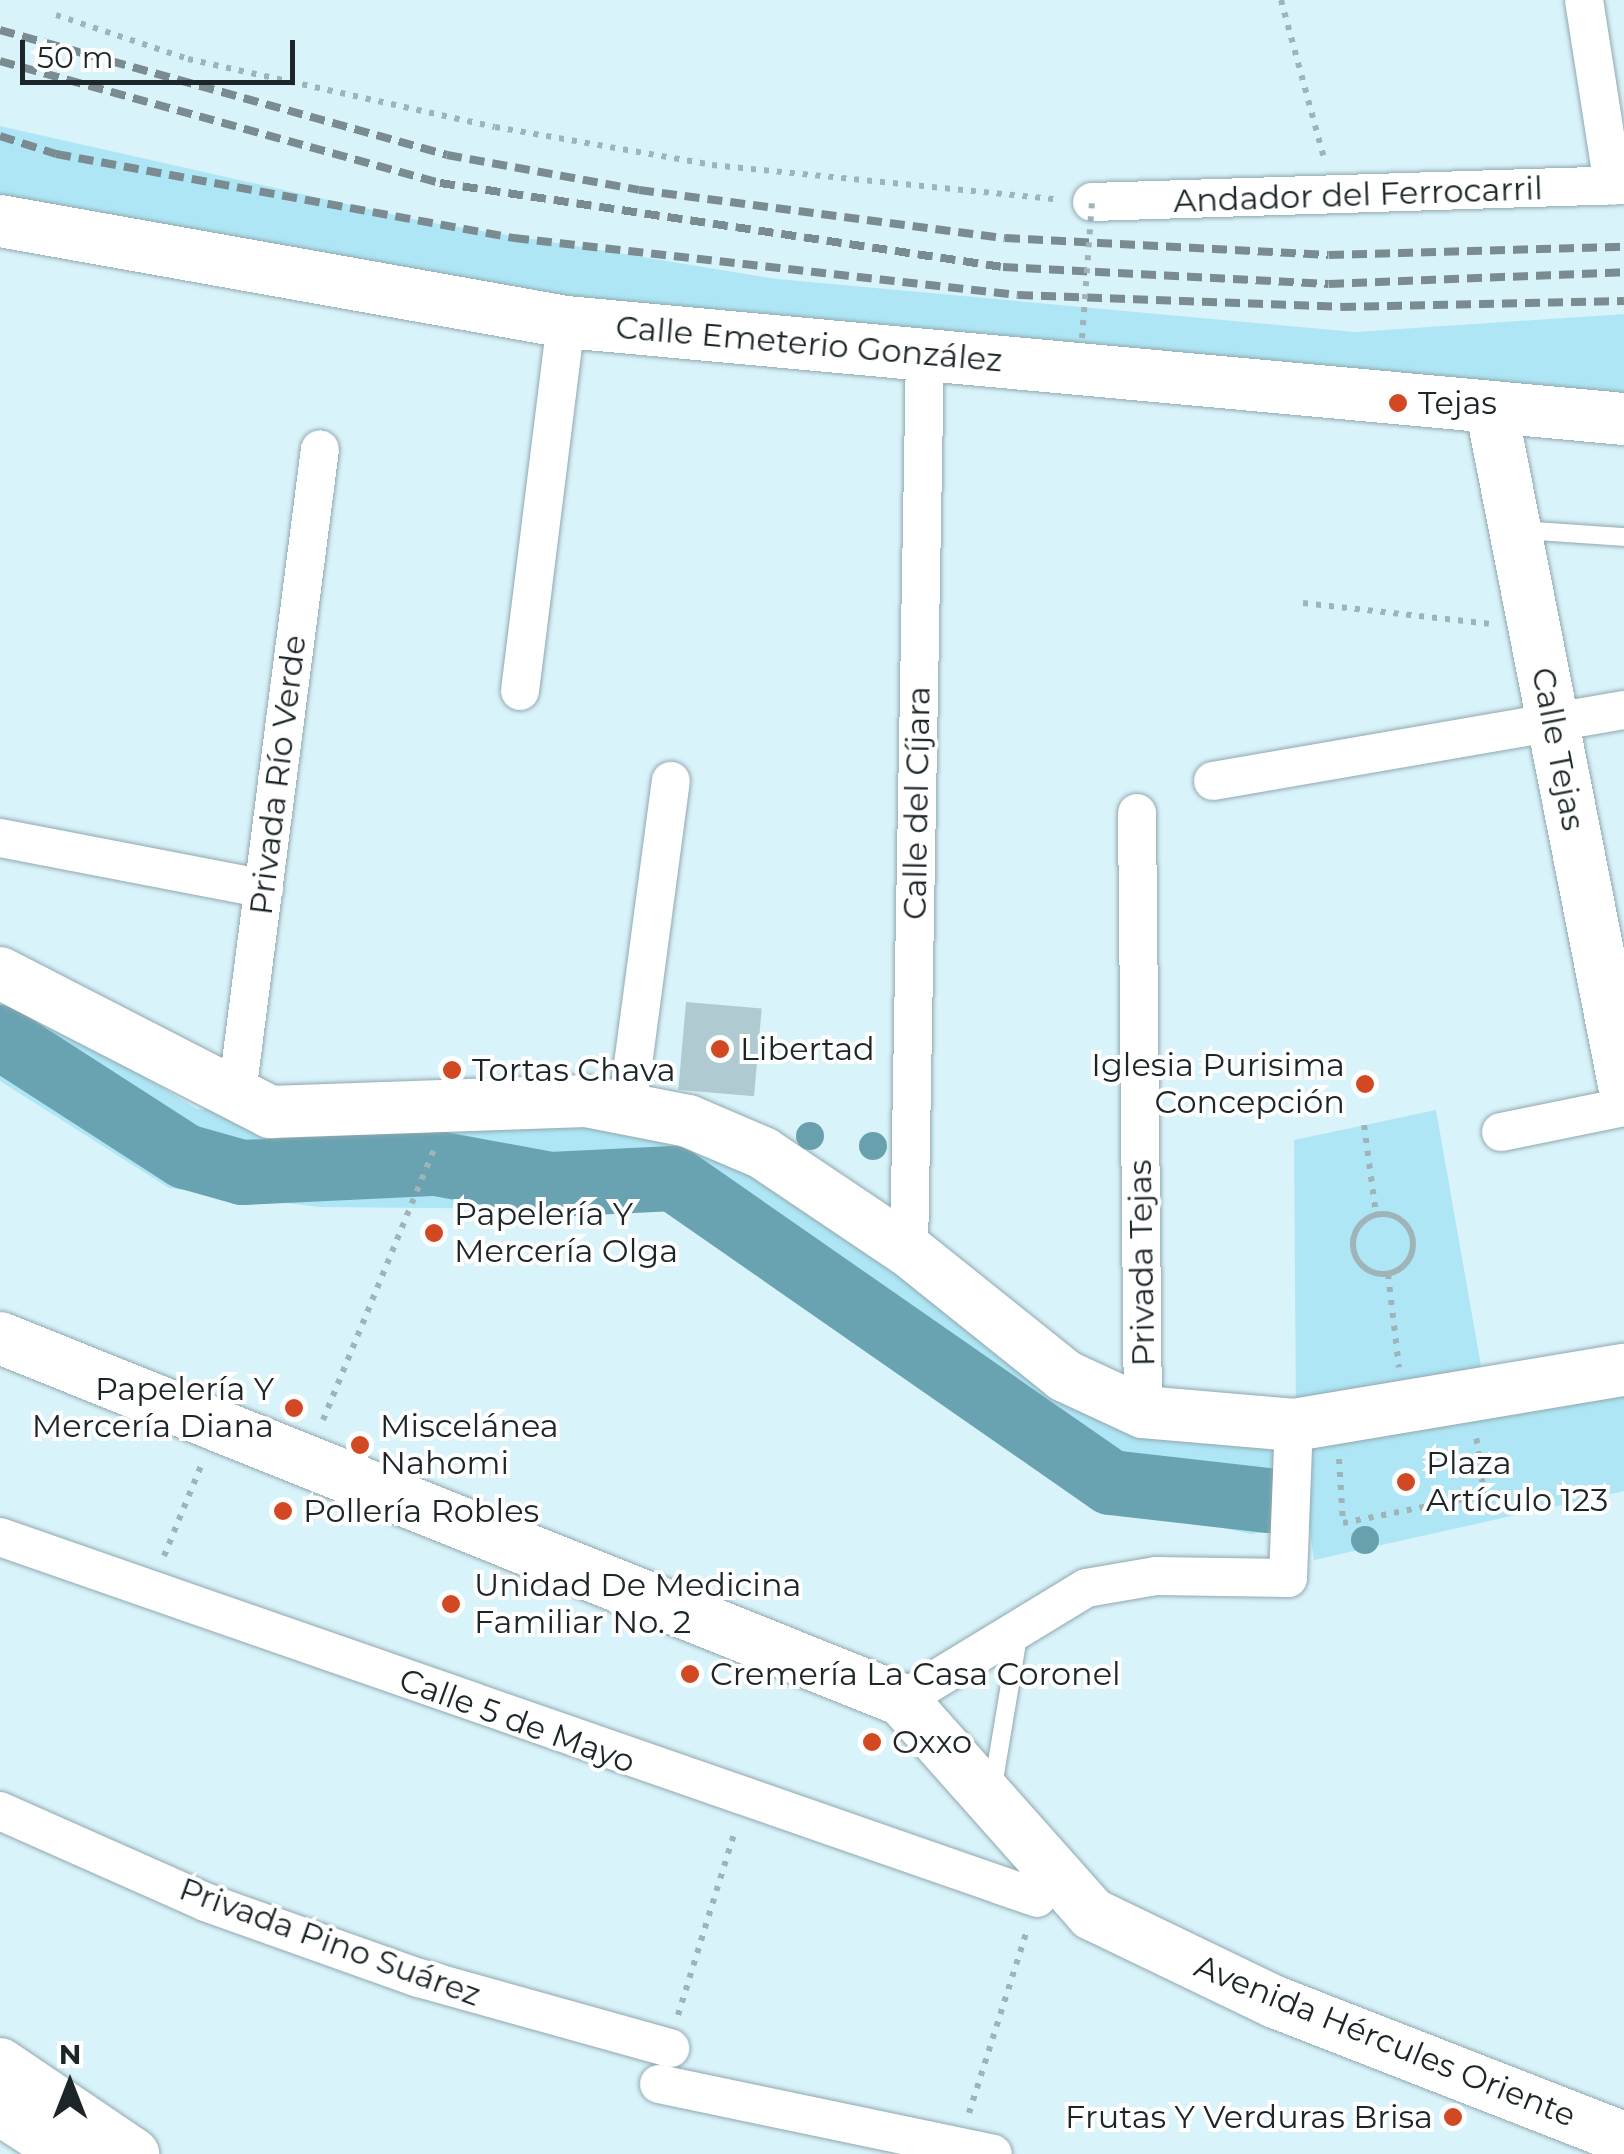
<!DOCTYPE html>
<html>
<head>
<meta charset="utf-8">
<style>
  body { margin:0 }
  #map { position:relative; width:1624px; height:2154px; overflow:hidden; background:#d9f3fa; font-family:Montserrat,sans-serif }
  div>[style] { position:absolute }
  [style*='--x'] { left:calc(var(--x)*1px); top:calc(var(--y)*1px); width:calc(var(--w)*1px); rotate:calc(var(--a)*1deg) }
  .green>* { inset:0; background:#afe6f5 }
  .river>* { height:65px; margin:-32.5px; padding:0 32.5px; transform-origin:32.5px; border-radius:32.5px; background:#69a3b2 }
  .building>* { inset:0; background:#b0cad1; transform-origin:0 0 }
  .path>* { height:6px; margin-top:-3px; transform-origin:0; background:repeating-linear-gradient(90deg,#9fb4b9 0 5px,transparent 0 13px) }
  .path>.ring { margin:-3px; padding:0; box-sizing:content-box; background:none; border:6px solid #9fb4b9; border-radius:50% }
  .roads { filter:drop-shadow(0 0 2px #90a8af) drop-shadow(0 0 2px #90a8af) }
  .lane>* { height:18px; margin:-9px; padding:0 9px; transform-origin:9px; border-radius:9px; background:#fff }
  .street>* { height:38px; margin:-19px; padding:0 19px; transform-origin:19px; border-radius:19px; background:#fff }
  .secondary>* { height:52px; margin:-26px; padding:0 26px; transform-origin:26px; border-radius:26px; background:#fff }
  .rail>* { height:8px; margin-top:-4px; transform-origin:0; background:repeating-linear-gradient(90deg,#7a8c91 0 15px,transparent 0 23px) }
  .path-bridge>* { height:6px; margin-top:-3px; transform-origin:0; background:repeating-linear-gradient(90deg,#9fb4b9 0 5px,transparent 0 13px) }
  .trees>* { width:28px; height:28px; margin:-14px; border-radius:50%; background:#68a1ad }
  .dots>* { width:28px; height:28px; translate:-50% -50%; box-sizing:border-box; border:5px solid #fff; border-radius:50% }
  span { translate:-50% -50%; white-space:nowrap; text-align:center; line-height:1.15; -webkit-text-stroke:8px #fff; paint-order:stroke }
  .street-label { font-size:32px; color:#1c2628 }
  .poi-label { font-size:32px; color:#1c2628 }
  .left { translate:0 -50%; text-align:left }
  .right { translate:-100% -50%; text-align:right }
  .north { position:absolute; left:20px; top:2034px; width:100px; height:100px; -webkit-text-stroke:8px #fff; paint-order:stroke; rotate:0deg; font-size:28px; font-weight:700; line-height:40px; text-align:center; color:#1c2628 }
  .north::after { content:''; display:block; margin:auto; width:35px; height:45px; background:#1c2628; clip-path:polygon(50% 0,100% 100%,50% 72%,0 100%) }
  .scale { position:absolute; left:20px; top:40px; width:275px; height:45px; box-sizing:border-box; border:5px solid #1c2628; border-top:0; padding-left:12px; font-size:30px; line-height:35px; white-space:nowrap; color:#1c2628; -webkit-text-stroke:8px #fff; paint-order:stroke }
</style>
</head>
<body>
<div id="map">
  <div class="green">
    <i style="clip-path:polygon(0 126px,422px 221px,777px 279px,1355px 332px,1624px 314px,1624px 396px,844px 339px,306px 266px,0 202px)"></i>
    <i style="clip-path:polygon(0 988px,197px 1109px,654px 1124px,775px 1176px,1113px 1407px,1296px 1415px,1294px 1140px,1436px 1110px,1484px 1383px,1624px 1350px,1624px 1491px,1314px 1560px,1309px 1525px,1251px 1534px,1102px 1501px,667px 1210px,319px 1207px,169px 1188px,0 1081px)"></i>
  </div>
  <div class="river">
    <i style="--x:0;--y:1037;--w:220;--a:32.8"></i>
    <i style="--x:185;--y:1156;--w:59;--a:15.7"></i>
    <i style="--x:242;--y:1172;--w:194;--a:-2.7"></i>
    <i style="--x:436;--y:1163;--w:116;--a:10.4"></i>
    <i style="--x:550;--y:1184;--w:123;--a:-2.8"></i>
    <i style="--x:673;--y:1178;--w:532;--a:34.82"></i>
    <i style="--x:1110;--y:1482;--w:160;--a:6.5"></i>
  </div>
  <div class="building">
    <i style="left:686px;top:1002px;width:76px;height:88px;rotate:5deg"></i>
  </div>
  <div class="path">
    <i style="--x:1281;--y:0;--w:164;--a:74.8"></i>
    <i style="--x:56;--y:15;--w:139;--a:18.4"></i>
    <i style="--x:188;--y:59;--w:314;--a:12.5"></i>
    <i style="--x:495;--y:127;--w:220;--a:9.9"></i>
    <i style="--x:712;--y:165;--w:350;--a:5.7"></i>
    <i style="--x:1303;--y:603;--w:187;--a:6.4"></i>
    <i style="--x:1364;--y:1125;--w:90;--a:82.3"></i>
    <i class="ring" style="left:1353px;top:1214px;width:54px;height:54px"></i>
    <i style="--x:1388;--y:1274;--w:94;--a:83.3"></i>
    <i style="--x:323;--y:1420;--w:293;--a:-67.7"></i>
    <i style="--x:1339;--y:1459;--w:64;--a:86.4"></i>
    <i style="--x:1343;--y:1523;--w:144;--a:-11.2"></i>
    <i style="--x:1484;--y:1495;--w:61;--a:-97.6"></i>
    <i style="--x:164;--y:1556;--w:97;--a:-67.7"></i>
    <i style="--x:678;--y:2015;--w:193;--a:-72.8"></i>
    <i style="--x:969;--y:2113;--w:192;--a:-72.4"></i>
  </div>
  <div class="roads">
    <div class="lane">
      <i style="--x:1521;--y:530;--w:103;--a:3.9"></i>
      <i style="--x:993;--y:1786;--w:158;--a:-80.5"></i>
    </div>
    <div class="street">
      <i style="--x:1584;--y:0;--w:188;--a:81.1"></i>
      <i style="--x:1092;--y:202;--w:532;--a:-1.83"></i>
      <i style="--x:520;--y:691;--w:372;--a:-82.9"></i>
      <i style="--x:1213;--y:781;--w:417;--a:-9.8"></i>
      <i style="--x:1137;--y:813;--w:599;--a:89.43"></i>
      <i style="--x:0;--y:838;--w:269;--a:10.9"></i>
      <i style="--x:236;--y:1101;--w:657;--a:-82.66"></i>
      <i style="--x:628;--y:1102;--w:324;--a:-82.4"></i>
      <i style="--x:1501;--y:1132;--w:126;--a:-11.5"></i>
      <i style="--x:909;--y:1251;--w:896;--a:-88.98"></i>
      <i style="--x:0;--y:1537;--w:1098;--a:19.19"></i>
      <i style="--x:902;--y:1700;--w:215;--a:-31.3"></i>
      <i style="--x:1086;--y:1588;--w:71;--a:-9.7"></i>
      <i style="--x:1156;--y:1576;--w:132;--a:0.9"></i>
      <i style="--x:1288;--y:1578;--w:153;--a:-87.8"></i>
      <i style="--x:0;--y:1811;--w:224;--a:23.9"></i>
      <i style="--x:205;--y:1902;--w:227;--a:19.6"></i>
      <i style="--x:419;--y:1978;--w:261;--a:15.6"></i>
      <i style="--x:659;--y:2084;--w:341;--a:11.8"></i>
    </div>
    <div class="secondary">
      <i style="--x:0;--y:221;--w:575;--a:10.12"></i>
      <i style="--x:566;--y:322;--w:1062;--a:5.24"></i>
      <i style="--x:1492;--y:412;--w:686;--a:78.9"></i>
      <i style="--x:0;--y:973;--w:304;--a:27.2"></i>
      <i style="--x:270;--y:1112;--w:316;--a:-2"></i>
      <i style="--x:586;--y:1101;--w:104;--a:11.1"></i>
      <i style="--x:688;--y:1121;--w:82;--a:23.1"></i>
      <i style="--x:763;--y:1153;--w:176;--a:33.9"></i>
      <i style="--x:909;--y:1251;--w:200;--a:38.7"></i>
      <i style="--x:1065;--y:1376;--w:86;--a:24.8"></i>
      <i style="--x:1143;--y:1412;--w:152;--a:4.9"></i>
      <i style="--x:1294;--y:1425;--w:335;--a:-9.5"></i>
      <i style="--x:0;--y:1338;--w:972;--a:21.87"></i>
      <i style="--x:902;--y:1700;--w:286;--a:48.4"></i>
      <i style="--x:1092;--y:1914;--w:203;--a:25.7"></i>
      <i style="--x:1275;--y:2002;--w:375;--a:21.3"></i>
      <i style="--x:0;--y:2064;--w:161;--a:34.1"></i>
      <i style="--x:0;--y:2109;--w:83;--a:32.7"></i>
    </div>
  </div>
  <div class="rail">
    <i style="--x:0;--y:30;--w:464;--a:15.6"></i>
    <i style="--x:447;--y:155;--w:195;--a:10.3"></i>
    <i style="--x:639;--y:190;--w:369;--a:7.5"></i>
    <i style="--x:1005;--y:238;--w:324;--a:3"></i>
    <i style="--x:1329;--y:255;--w:295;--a:-1.6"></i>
    <i style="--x:0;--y:61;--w:457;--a:15.5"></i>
    <i style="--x:440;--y:183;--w:569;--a:8.49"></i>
    <i style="--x:1003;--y:267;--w:326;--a:3"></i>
    <i style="--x:1329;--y:284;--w:295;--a:-2.3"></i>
    <i style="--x:0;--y:136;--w:59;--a:17.8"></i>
    <i style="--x:56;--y:154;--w:466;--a:10.4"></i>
    <i style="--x:514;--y:238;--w:507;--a:6.45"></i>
    <i style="--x:1018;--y:295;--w:323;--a:2.1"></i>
    <i style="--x:1341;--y:307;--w:283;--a:-1.2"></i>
  </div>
  <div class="path-bridge">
    <i style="--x:1082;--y:338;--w:136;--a:-85.8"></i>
  </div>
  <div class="trees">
    <i style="left:810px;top:1136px"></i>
    <i style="left:873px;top:1146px"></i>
    <i style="left:1365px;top:1540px"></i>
  </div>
  <div class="dots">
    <i style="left:1398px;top:403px;background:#d24823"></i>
    <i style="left:720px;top:1049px;background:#d24823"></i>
    <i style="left:452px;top:1070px;background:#d24823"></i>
    <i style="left:1365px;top:1084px;background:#d24823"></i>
    <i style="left:434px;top:1233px;background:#d24823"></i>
    <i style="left:294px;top:1408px;background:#d24823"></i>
    <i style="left:360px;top:1445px;background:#d24823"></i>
    <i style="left:1406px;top:1482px;background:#d24823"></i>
    <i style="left:283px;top:1511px;background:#d24823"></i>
    <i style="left:451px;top:1604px;background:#d24823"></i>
    <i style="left:690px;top:1674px;background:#d24823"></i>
    <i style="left:872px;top:1742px;background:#d24823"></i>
    <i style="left:1453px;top:2117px;background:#d24823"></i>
  </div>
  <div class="street-label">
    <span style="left:1358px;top:195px;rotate:-2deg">Andador del Ferrocarril</span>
    <span style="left:809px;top:344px;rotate:5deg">Calle Emeterio González</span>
    <span style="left:1558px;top:749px;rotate:79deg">Calle Tejas</span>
    <span style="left:278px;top:775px;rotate:-83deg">Privada Río Verde</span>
    <span style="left:917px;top:803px;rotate:-89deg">Calle del Cíjara</span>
    <span style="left:1142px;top:1263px;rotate:-91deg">Privada Tejas</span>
    <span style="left:517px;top:1721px;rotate:20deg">Calle 5 de Mayo</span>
    <span style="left:330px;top:1942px;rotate:20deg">Privada Pino Suárez</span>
    <span style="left:1385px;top:2041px;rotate:22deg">Avenida Hércules Oriente</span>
  </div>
  <div class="poi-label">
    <span class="left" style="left:1418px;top:403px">Tejas</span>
    <span class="left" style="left:740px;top:1049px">Libertad</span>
    <span class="right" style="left:1345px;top:1084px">Iglesia Purisima<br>Concepción</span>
    <span class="left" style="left:472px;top:1070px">Tortas Chava</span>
    <span class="left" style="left:454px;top:1233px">Papelería Y<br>Mercería Olga</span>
    <span class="right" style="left:274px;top:1408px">Papelería Y<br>Mercería Diana</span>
    <span class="left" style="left:380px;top:1445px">Miscelánea<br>Nahomi</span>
    <span class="left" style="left:1426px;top:1482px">Plaza<br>Artículo 123</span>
    <span class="left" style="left:303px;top:1511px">Pollería Robles</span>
    <span class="left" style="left:474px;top:1604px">Unidad De Medicina<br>Familiar No. 2</span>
    <span class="left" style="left:710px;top:1674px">Cremería La Casa Coronel</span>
    <span class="left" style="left:892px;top:1742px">Oxxo</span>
    <span class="right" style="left:1433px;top:2117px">Frutas Y Verduras Brisa</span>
  </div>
  <div class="north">N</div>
  <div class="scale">50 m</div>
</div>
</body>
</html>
